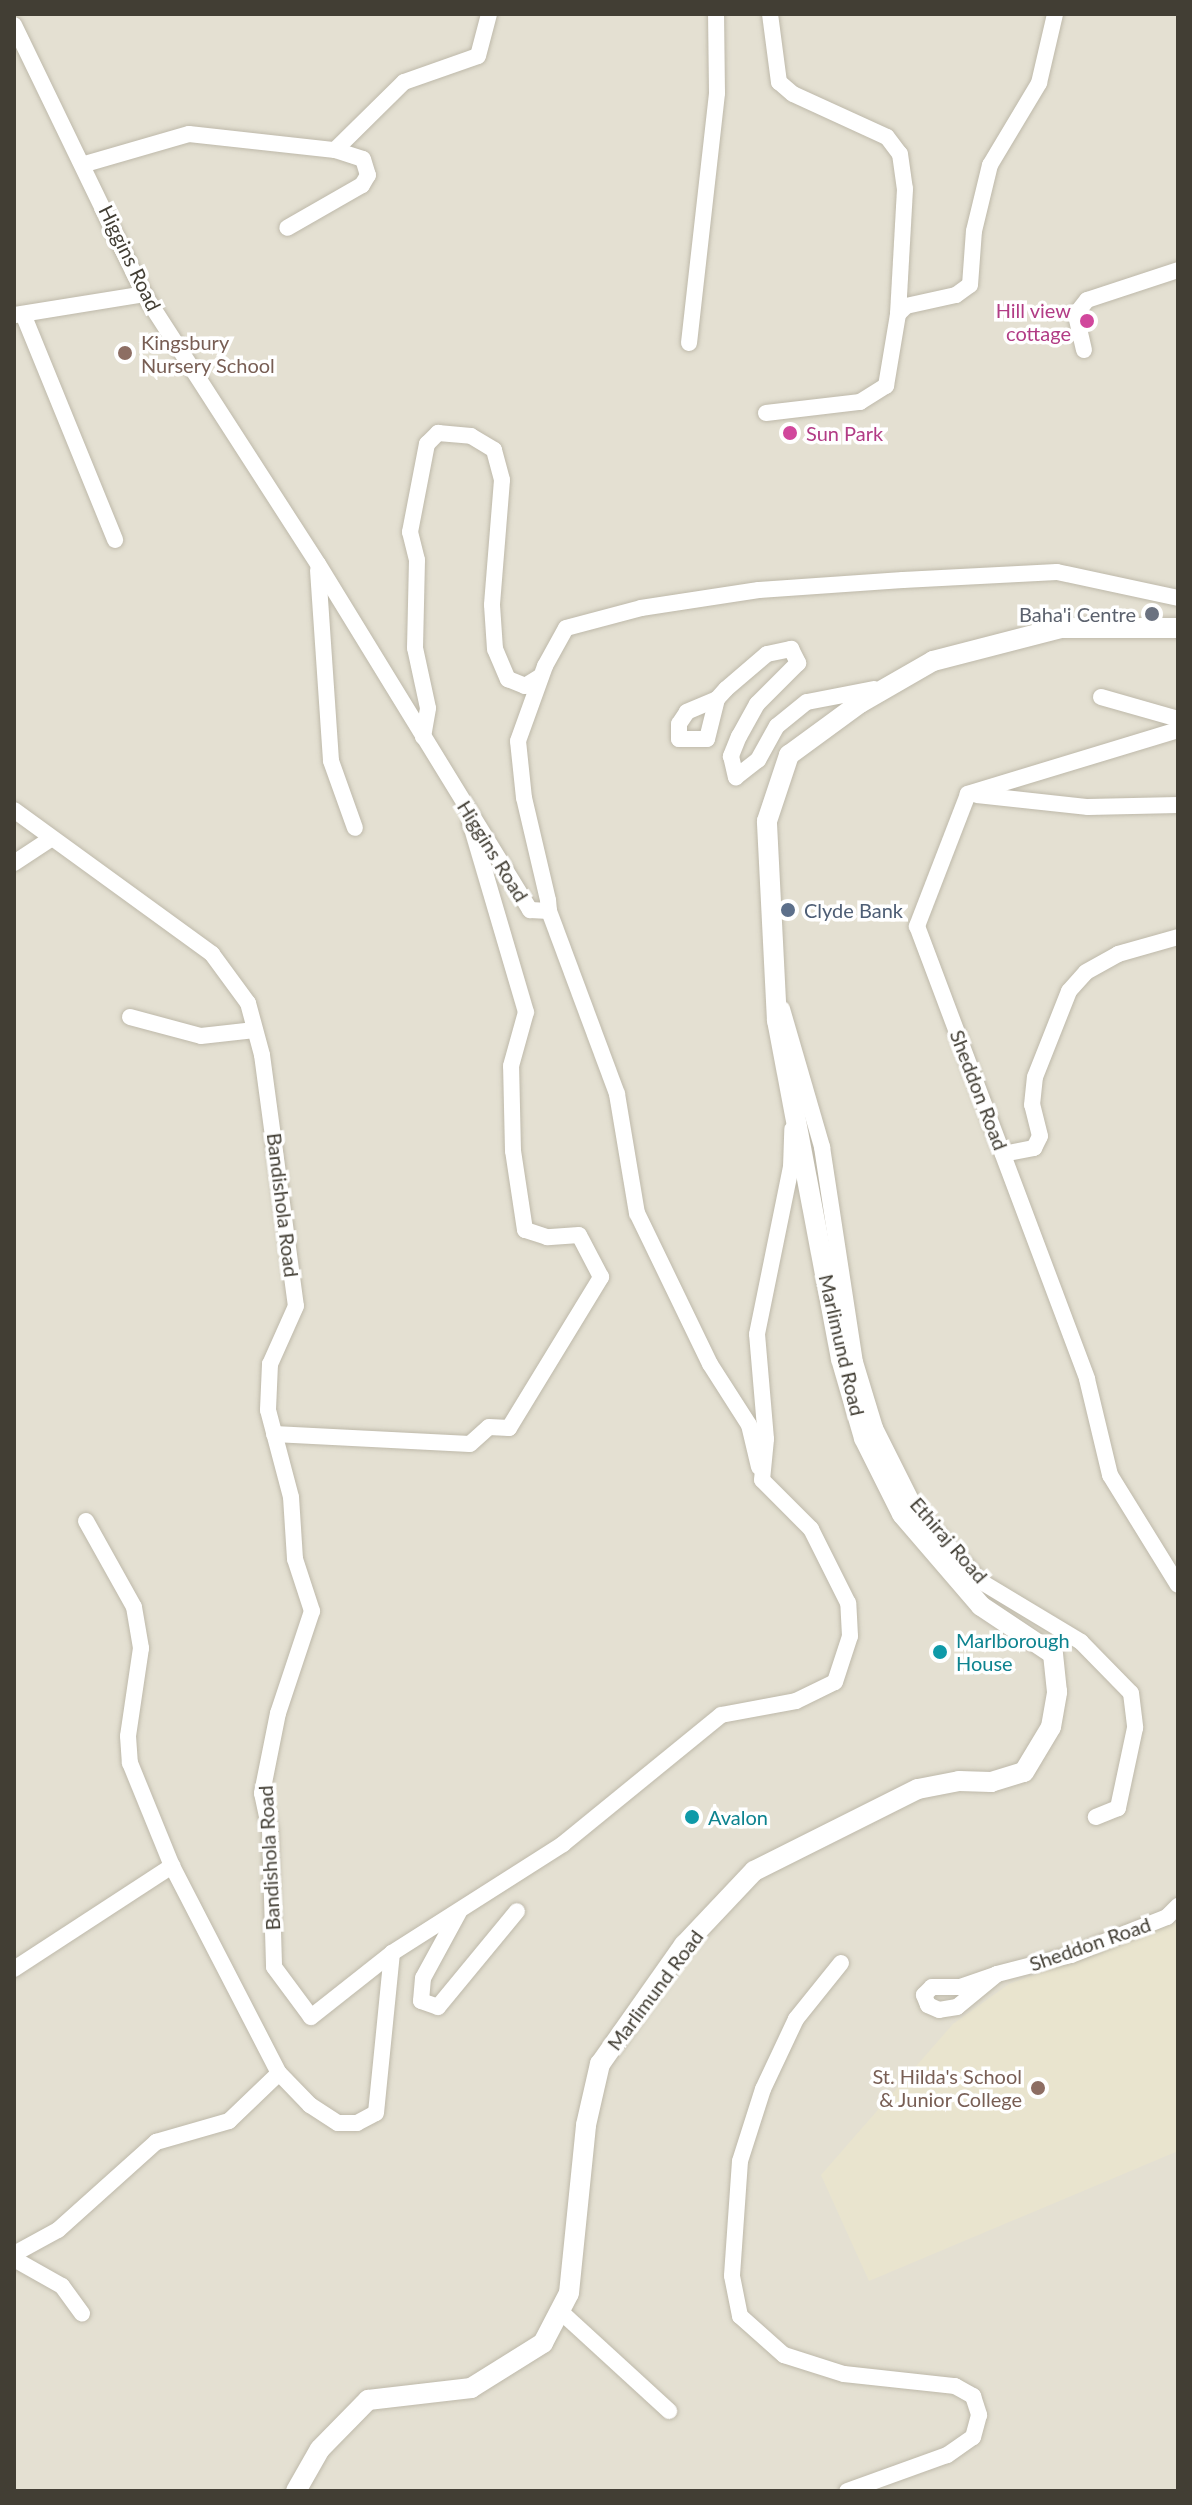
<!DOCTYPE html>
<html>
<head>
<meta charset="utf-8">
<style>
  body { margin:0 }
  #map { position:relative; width:1192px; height:2505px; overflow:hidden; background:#f1eee4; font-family:Lato,sans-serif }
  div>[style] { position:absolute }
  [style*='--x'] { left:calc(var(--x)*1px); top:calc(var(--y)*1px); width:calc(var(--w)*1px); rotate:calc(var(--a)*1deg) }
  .residential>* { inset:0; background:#e4e0d2; transform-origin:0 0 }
  .education>* { inset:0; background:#e9e4ce }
  .roads { filter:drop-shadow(0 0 2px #beb9aa) drop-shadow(0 0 2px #beb9aa) }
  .minor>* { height:16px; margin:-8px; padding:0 8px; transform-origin:8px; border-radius:8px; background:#fff }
  .tertiary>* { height:20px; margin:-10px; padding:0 10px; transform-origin:10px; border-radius:10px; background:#fff }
  .dots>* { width:22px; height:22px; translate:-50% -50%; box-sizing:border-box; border:4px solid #fff; border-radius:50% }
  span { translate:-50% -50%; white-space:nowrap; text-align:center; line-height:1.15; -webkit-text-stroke:7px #fff; paint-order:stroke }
  .street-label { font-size:20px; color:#423e34 }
  .hotel-label { font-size:20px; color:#b23c85 }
  .right { translate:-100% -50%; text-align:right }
  .left { translate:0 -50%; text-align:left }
  .education-label { font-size:20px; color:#785e54 }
  .worship-label { font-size:20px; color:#5b616d }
  .service-label { font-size:20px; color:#4e5e75 }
  .culture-label { font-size:20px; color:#0d838f }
  .frame { position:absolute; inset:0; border:16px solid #423e34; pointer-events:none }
</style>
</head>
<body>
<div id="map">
  <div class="residential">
    <i style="left:14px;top:14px;width:1164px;height:2477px"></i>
  </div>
  <div class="education">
    <i style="clip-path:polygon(1178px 1922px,1178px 2151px,869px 2281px,821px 2175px,953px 2024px,1009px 1984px)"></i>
  </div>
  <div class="roads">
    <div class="minor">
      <i style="--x:770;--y:14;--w:69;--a:82.5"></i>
      <i style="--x:779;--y:82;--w:18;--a:41"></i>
      <i style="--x:793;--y:94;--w:103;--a:24.6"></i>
      <i style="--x:887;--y:137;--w:21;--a:53"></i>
      <i style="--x:900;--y:154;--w:35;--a:82"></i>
      <i style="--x:905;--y:189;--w:125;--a:93.2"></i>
      <i style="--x:14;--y:25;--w:299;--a:64.2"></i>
      <i style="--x:144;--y:294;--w:321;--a:57.2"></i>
      <i style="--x:318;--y:564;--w:406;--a:58.5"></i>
      <i style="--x:530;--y:910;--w:19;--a:3"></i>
      <i style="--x:549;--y:911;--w:11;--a:-95"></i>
      <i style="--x:548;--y:900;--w:105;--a:-103.2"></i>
      <i style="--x:524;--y:798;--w:57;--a:-96"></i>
      <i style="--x:518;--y:741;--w:80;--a:-70.2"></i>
      <i style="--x:545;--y:666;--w:43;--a:-61.1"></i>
      <i style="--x:566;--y:628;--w:78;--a:-14.9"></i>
      <i style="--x:641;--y:608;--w:119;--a:-8.7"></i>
      <i style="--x:759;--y:590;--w:144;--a:-4"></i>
      <i style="--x:903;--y:580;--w:154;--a:-3"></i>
      <i style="--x:1057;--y:572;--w:124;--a:12.1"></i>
      <i style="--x:335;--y:150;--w:97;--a:-44.6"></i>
      <i style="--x:404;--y:82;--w:78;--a:-19.4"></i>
      <i style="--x:478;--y:56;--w:43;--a:-75.3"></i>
      <i style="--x:85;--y:164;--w:108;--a:-16.1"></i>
      <i style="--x:189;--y:134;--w:147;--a:6.3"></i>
      <i style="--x:335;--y:150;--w:29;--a:18"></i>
      <i style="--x:363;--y:159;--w:17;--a:73"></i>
      <i style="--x:368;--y:175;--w:12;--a:121"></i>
      <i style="--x:362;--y:185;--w:86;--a:150.2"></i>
      <i style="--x:23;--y:314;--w:244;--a:67.8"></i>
      <i style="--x:15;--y:315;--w:131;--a:-9.2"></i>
      <i style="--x:689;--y:343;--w:252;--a:-83.6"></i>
      <i style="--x:717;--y:93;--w:79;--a:-90.7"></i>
      <i style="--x:1084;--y:350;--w:37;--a:-103"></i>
      <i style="--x:1076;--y:314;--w:18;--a:-52"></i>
      <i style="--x:1087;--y:300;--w:96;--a:-18.2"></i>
      <i style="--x:766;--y:413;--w:95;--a:-6.7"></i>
      <i style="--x:860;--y:402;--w:31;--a:-32"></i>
      <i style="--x:886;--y:386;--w:73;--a:-80.5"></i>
      <i style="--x:898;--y:314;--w:11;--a:-45"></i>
      <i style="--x:906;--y:306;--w:51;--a:-12.4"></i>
      <i style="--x:956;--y:295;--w:17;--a:-36"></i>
      <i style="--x:970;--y:285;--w:54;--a:-85.8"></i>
      <i style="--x:974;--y:231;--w:68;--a:-76.4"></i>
      <i style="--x:990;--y:165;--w:96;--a:-59.1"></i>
      <i style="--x:1039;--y:83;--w:71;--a:-76.9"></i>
      <i style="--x:318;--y:570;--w:191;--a:86.1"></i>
      <i style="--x:331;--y:761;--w:71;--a:70.3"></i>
      <i style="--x:1101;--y:697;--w:80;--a:15.9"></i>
      <i style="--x:717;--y:699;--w:33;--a:157"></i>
      <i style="--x:687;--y:712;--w:14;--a:124"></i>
      <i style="--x:679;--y:724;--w:15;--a:90"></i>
      <i style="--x:679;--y:739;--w:28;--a:0"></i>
      <i style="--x:707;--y:739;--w:41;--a:-76"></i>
      <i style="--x:717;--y:699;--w:13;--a:-48"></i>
      <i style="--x:726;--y:689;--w:54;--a:-40.5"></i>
      <i style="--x:767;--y:654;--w:25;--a:-12"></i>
      <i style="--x:791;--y:649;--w:16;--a:63"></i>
      <i style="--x:798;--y:663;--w:58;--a:135"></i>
      <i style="--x:757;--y:704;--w:37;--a:119"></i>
      <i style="--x:739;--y:736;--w:22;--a:112"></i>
      <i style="--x:731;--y:756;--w:22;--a:77"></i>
      <i style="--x:736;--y:777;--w:28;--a:-38"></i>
      <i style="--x:758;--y:760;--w:39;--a:-61"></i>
      <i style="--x:777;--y:726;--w:38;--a:-39"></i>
      <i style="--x:807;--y:702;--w:68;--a:-11"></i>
      <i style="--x:1178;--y:730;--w:220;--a:163.1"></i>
      <i style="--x:968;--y:794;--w:142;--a:111.1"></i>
      <i style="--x:917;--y:926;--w:484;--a:69.4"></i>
      <i style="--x:1087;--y:1379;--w:99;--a:76.5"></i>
      <i style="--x:1110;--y:1475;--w:129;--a:58.3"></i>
      <i style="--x:423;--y:737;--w:29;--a:-80"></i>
      <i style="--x:428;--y:708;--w:61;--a:-102.2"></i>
      <i style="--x:415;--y:648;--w:88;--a:-88.7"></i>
      <i style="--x:417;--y:560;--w:29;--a:-104"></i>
      <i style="--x:410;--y:532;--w:90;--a:-79.1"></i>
      <i style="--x:427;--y:444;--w:16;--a:-45"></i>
      <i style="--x:438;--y:433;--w:33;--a:5"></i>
      <i style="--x:471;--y:436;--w:27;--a:31"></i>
      <i style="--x:494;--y:450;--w:31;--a:75"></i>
      <i style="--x:502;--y:480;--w:125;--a:94.6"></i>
      <i style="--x:492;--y:605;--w:44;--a:86.1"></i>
      <i style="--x:495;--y:649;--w:33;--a:67"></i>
      <i style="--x:508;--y:679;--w:18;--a:22"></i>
      <i style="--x:525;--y:686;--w:19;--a:-32"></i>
      <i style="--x:977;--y:795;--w:112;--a:6.2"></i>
      <i style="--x:1088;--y:807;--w:90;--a:-1.3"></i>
      <i style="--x:14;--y:810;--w:245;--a:36"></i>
      <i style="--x:212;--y:954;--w:61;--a:53.7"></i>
      <i style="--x:248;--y:1003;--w:54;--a:74.9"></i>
      <i style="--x:262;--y:1055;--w:253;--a:82.3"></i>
      <i style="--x:296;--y:1306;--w:64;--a:114.1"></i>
      <i style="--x:270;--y:1364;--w:46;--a:92.5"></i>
      <i style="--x:268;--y:1410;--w:90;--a:75.2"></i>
      <i style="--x:291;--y:1497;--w:62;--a:86.3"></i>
      <i style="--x:295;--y:1559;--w:55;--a:71.9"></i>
      <i style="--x:312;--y:1611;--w:108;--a:108.4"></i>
      <i style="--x:278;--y:1713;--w:82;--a:101.3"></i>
      <i style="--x:262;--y:1793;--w:38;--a:78"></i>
      <i style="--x:270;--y:1830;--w:137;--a:88.3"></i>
      <i style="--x:274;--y:1967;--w:62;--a:53.5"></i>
      <i style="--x:311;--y:2017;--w:103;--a:-38.3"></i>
      <i style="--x:392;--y:1953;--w:203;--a:-32.5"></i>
      <i style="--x:563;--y:1844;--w:204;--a:-39.2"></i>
      <i style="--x:721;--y:1715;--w:76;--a:-10.6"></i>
      <i style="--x:796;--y:1701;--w:43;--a:-26"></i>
      <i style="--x:835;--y:1682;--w:48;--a:-71.9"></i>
      <i style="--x:850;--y:1636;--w:33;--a:-93"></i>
      <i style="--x:848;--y:1603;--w:83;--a:-116.6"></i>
      <i style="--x:811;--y:1529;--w:69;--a:-135"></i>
      <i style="--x:762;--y:1480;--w:41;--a:-84.4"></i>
      <i style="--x:766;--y:1439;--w:105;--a:-94.9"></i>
      <i style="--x:757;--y:1334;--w:170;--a:-78.5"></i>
      <i style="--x:791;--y:1167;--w:38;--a:-88"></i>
      <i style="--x:14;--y:863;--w:45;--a:-33.3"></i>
      <i style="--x:549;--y:911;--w:195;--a:69.6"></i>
      <i style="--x:617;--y:1094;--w:121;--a:80.5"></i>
      <i style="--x:637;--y:1213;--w:168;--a:64.2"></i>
      <i style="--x:710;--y:1364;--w:72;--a:57.4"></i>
      <i style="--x:749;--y:1425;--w:43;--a:76.6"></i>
      <i style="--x:782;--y:1009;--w:144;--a:73.8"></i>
      <i style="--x:822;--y:1147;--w:218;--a:81.3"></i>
      <i style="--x:855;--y:1362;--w:69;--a:73.1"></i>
      <i style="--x:875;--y:1428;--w:89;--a:63.4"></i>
      <i style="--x:915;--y:1508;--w:98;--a:48.3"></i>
      <i style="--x:980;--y:1581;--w:118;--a:31.1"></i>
      <i style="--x:1081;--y:1642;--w:71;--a:45.6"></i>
      <i style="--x:1131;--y:1693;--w:35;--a:83"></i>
      <i style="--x:1135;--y:1728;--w:82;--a:102"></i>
      <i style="--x:1118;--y:1808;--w:24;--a:158"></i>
      <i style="--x:130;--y:1017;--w:73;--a:15"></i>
      <i style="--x:201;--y:1036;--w:54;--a:-6.3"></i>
      <i style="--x:1003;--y:1154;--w:32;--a:-11"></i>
      <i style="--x:1034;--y:1148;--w:13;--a:-63"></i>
      <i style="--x:1040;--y:1136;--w:32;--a:-104"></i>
      <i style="--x:1032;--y:1105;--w:28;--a:-84"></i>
      <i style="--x:1035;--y:1077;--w:92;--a:-68.4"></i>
      <i style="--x:1069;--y:991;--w:25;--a:-48"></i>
      <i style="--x:1086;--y:972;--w:37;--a:-29"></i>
      <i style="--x:1118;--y:954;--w:62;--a:-15.8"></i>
      <i style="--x:274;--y:1434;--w:196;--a:2.9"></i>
      <i style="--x:470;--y:1444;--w:25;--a:-42"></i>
      <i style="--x:489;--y:1427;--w:20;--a:3"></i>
      <i style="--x:509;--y:1428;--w:177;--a:-58.6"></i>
      <i style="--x:601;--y:1277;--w:47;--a:-117.6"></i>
      <i style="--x:579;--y:1235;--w:32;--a:176"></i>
      <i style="--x:547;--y:1237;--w:23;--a:-162"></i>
      <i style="--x:525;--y:1230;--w:80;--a:-98.6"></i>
      <i style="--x:513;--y:1151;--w:85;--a:-91.3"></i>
      <i style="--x:511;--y:1066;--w:56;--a:-74.5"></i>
      <i style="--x:526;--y:1012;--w:198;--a:-106.4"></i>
      <i style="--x:86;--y:1521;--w:98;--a:60.8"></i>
      <i style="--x:134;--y:1607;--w:42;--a:80.3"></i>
      <i style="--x:141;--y:1648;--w:89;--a:98.4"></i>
      <i style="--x:128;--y:1736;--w:27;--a:86"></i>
      <i style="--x:130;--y:1763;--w:111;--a:67.8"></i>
      <i style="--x:172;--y:1866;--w:233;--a:62.7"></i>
      <i style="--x:279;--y:2073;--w:45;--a:45.9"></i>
      <i style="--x:310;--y:2105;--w:33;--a:33"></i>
      <i style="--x:338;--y:2123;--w:19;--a:0"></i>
      <i style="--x:357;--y:2123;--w:21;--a:-28"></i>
      <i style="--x:376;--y:2113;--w:161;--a:-84.3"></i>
      <i style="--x:459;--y:1912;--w:75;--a:118.6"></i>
      <i style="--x:423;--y:1978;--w:23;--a:95"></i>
      <i style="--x:421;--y:2001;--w:18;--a:19"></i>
      <i style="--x:438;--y:2007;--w:124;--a:-50.5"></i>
      <i style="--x:841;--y:1963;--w:72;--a:128.8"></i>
      <i style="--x:796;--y:2019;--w:77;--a:115.2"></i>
      <i style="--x:763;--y:2089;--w:76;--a:107.7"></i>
      <i style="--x:740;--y:2161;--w:115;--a:94"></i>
      <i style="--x:732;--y:2276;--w:41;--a:78.7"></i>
      <i style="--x:740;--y:2316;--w:59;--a:41.6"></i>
      <i style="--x:784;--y:2355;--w:63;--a:17.6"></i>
      <i style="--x:844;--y:2374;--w:112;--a:6.2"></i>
      <i style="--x:955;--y:2386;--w:21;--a:29"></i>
      <i style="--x:973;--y:2396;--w:20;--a:72"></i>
      <i style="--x:979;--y:2415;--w:23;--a:105"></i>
      <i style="--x:973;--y:2437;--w:32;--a:145"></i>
      <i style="--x:947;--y:2455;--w:106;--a:160.2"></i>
      <i style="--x:14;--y:1969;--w:189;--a:-33.1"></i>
      <i style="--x:997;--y:1974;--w:52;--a:140.5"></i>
      <i style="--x:957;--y:2007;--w:18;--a:171"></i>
      <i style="--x:939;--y:2010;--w:12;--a:-156"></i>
      <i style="--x:928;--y:2005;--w:11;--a:-112"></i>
      <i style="--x:924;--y:1995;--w:11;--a:-45"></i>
      <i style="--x:932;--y:1987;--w:28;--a:0"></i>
      <i style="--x:960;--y:1987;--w:39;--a:-19"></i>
      <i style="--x:997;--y:1974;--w:76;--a:-14.4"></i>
      <i style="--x:1071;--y:1955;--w:103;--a:-21.6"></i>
      <i style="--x:1167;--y:1917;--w:16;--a:-45"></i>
      <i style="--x:14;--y:2254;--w:50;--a:-28.6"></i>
      <i style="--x:58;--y:2230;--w:132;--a:-41.9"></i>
      <i style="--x:156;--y:2142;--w:76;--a:-16"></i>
      <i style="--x:229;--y:2121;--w:69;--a:-43.8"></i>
      <i style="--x:14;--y:2259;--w:55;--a:29.4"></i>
      <i style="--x:62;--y:2286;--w:34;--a:54"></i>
      <i style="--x:560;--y:2311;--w:148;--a:42.5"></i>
    </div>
    <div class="tertiary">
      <i style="--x:296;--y:2491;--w:48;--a:-60.3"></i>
      <i style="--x:320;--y:2449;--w:69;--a:-45.6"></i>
      <i style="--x:368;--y:2400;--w:104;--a:-6.6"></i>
      <i style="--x:471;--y:2388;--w:85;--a:-32"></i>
      <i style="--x:543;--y:2343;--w:56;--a:-62.5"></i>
      <i style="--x:569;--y:2293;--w:169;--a:-84.2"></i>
      <i style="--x:586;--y:2125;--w:63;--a:-77.1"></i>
      <i style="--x:600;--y:2064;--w:146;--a:-54.8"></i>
      <i style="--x:684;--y:1945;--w:102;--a:-46.6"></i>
      <i style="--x:754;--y:1871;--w:183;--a:-26.6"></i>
      <i style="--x:918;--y:1789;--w:42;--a:-11"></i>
      <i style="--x:959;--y:1781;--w:32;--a:2"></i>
      <i style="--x:991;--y:1782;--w:34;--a:-17"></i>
      <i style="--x:1024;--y:1772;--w:52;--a:-59"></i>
      <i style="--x:1051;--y:1727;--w:36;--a:-80"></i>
      <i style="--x:1057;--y:1692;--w:38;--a:-96"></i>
      <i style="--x:1053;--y:1654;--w:87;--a:-146.3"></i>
      <i style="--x:981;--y:1606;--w:121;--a:-130.7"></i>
      <i style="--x:902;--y:1514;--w:85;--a:-116.6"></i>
      <i style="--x:864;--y:1438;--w:82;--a:-106.2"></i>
      <i style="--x:841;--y:1359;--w:344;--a:-100.7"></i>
      <i style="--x:777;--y:1021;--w:200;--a:-92.9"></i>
      <i style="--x:767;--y:821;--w:70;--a:-71.6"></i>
      <i style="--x:789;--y:755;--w:88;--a:-36.2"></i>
      <i style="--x:860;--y:703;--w:84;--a:-29.9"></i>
      <i style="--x:933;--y:661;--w:132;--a:-14.5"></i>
      <i style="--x:1061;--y:628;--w:117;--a:0"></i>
    </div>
  </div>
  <div class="dots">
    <i style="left:1087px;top:321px;background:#d1479c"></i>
    <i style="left:125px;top:353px;background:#8d6e63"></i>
    <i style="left:790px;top:433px;background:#d1479c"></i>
    <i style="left:1152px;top:614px;background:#6b7280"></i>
    <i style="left:788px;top:910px;background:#5c6f8a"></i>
    <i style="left:940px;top:1652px;background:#0f9aa8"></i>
    <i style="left:692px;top:1817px;background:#0f9aa8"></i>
    <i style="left:1038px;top:2088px;background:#8d6e63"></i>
  </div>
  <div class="street-label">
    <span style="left:130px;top:258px;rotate:64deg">Higgins Road</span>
    <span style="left:493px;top:851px;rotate:58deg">Higgins Road</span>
    <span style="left:979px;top:1090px;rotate:69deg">Sheddon Road</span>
    <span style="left:283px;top:1205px;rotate:83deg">Bandishola Road</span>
    <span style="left:842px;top:1345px;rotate:77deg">Marlimund Road</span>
    <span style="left:949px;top:1540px;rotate:49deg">Ethiraj Road</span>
    <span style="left:269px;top:1858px;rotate:-93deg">Bandishola Road</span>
    <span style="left:1090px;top:1944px;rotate:-19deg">Sheddon Road</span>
    <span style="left:655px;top:1990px;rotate:-53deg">Marlimund Road</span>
  </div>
  <div class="hotel-label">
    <span class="right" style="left:1071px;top:322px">Hill view<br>cottage</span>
    <span class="left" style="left:806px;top:433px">Sun Park</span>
  </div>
  <div class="education-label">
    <span class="left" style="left:141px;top:354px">Kingsbury<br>Nursery School</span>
    <span class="right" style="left:1022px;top:2088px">St. Hilda's School<br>&amp; Junior College</span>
  </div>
  <div class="worship-label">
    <span class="right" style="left:1136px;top:614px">Baha'i Centre</span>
  </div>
  <div class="service-label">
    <span class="left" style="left:804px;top:910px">Clyde Bank</span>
  </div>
  <div class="culture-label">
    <span class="left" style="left:956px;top:1652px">Marlborough<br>House</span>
    <span class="left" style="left:708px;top:1817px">Avalon</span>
  </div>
  <div class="frame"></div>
</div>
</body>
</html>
